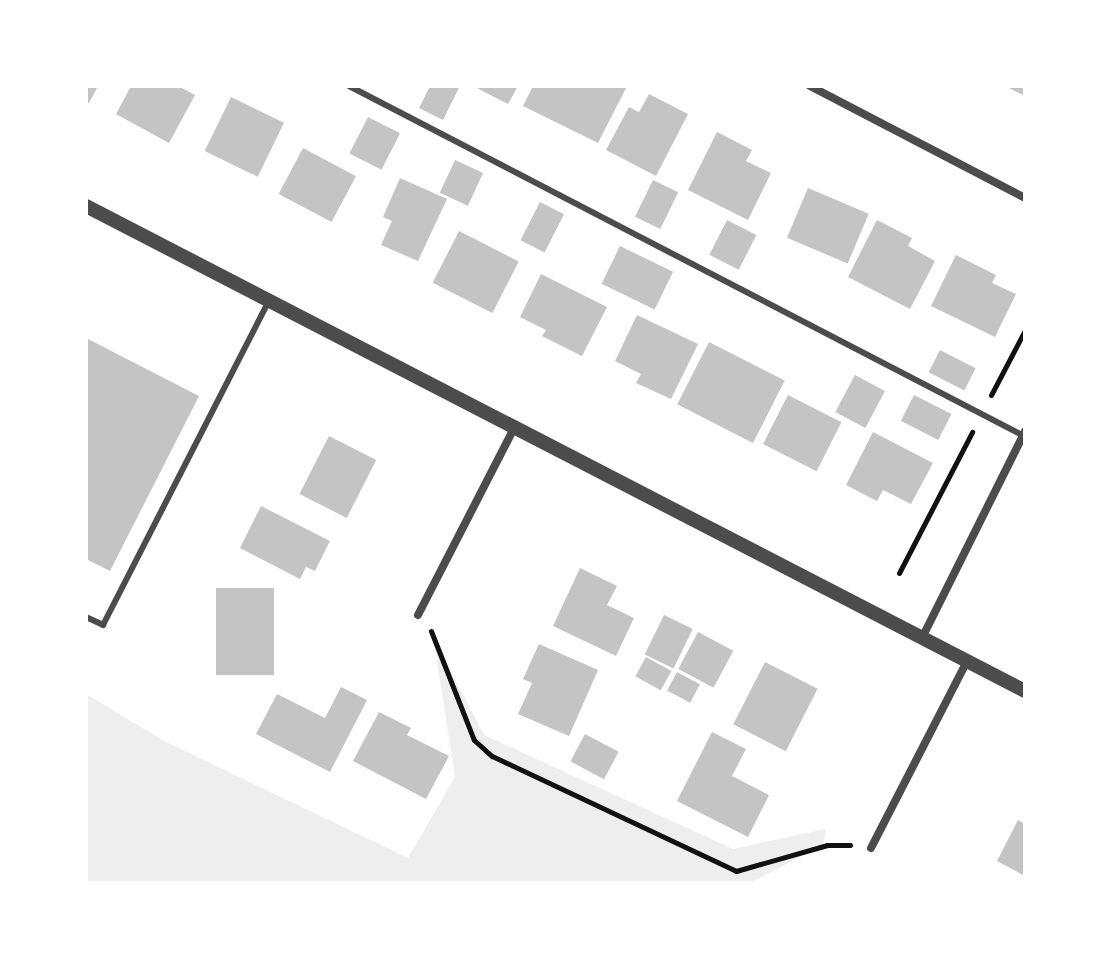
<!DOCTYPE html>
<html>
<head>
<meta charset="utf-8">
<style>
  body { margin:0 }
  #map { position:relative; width:1111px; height:969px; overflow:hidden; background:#fff; font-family:Roboto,sans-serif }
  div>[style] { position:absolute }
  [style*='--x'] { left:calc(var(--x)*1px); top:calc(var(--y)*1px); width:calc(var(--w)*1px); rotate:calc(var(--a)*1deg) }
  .green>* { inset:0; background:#eee }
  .building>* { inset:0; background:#c4c4c4; transform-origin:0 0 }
  .path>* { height:5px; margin:-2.5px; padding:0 2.5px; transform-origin:2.5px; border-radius:2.5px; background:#111 }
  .service>* { height:6px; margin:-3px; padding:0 3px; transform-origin:3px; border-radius:3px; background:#4c4c4c }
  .minor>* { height:8px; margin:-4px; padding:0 4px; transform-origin:4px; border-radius:4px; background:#4c4c4c }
  .tertiary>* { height:14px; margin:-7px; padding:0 7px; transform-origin:7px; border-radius:7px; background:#4c4c4c }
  span { translate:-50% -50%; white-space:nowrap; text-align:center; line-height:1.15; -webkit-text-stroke:8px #fff; paint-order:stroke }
  .frame { position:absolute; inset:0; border:88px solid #fff; pointer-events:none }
</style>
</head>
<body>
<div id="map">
  <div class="green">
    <i style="clip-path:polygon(443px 656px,484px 735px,733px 849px,826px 829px,823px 845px,750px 883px,86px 883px,86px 694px,164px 741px,408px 858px,455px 777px,437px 661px)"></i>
  </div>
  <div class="building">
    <i style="clip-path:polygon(86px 86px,98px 86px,89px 103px,86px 101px)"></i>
    <i style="clip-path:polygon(131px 86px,178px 86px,195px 95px,169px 143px,116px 114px)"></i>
    <i style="clip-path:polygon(430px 86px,460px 86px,443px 120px,419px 108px)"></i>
    <i style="clip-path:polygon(473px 86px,518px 86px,508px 104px)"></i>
    <i style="clip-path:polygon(533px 86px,627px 86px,598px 143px,523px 106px)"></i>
    <i style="clip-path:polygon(1005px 86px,1025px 86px,1025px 96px)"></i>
    <i style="clip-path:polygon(649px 94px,688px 114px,656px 176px,606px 150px,629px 107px,639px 112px)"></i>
    <i style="left:231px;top:97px;width:59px;height:60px;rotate:26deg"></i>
    <i style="left:368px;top:117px;width:36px;height:41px;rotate:27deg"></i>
    <i style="clip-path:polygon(717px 132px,752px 150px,746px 161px,771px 173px,748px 220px,688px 190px)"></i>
    <i style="left:303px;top:148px;width:60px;height:52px;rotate:28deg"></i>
    <i style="left:455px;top:160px;width:31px;height:36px;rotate:25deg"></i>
    <i style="clip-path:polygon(400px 178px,447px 199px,418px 261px,381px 245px,392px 221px,383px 217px)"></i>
    <i style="left:653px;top:180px;width:28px;height:41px;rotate:26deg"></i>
    <i style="left:808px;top:188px;width:66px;height:54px;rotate:23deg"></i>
    <i style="left:540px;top:202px;width:27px;height:43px;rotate:27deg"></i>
    <i style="left:727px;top:220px;width:33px;height:39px;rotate:27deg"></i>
    <i style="clip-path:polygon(877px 220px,912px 238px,908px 246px,935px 261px,910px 309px,848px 277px)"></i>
    <i style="left:459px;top:231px;width:67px;height:58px;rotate:27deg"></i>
    <i style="left:620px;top:246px;width:59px;height:42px;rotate:26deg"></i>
    <i style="clip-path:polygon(956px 255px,996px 275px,992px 283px,1016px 294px,995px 337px,931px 306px)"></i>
    <i style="clip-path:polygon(541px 274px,607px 307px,582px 356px,542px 336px,546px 330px,520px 317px)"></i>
    <i style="clip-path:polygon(637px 315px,698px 344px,671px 399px,636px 383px,641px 374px,615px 361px)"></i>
    <i style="clip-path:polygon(86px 338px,199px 396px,110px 571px,86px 559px)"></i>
    <i style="left:709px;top:342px;width:85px;height:70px;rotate:27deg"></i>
    <i style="left:940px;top:350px;width:40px;height:25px;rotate:27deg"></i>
    <i style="left:855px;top:375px;width:34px;height:42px;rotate:28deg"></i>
    <i style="left:788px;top:395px;width:60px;height:55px;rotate:27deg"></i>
    <i style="left:914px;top:395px;width:42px;height:29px;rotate:27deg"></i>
    <i style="clip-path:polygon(873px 432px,933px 463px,911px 504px,883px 490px,877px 501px,846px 485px)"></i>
    <i style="left:329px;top:436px;width:53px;height:65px;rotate:27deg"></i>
    <i style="clip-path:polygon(261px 506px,330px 541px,315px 571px,306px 567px,300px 579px,240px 548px)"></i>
    <i style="clip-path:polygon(580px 568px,617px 586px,607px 605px,634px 618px,616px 656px,553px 626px)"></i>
    <i style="left:216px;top:588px;width:58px;height:87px"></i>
    <i style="left:664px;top:615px;width:32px;height:44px;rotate:26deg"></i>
    <i style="left:698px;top:632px;width:40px;height:42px;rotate:28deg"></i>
    <i style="clip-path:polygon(539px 644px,598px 670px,569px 736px,518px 714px,532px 683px,523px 679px)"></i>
    <i style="left:646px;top:657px;width:29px;height:22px;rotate:29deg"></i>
    <i style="left:765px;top:662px;width:59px;height:70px;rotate:27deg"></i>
    <i style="left:677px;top:672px;width:26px;height:21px;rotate:28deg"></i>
    <i style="clip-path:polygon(341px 687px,367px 700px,330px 772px,256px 734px,277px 694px,325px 718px)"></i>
    <i style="clip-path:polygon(379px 712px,411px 728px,407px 735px,449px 756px,426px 799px,353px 761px)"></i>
    <i style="clip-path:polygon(712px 732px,746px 749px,732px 776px,769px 795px,748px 837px,677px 801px)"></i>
    <i style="left:585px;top:734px;width:38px;height:31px;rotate:28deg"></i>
    <i style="clip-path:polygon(1018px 820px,1025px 824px,1025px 876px,997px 861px)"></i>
  </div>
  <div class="path">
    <i style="--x:991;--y:395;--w:73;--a:-62.4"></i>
    <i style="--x:899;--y:573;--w:159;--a:-62.6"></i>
    <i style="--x:431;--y:631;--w:117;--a:68.5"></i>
    <i style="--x:474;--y:740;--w:24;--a:42"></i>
    <i style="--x:492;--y:756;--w:270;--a:25.2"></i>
    <i style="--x:736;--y:871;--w:95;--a:-15.9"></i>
    <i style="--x:827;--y:845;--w:23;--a:0"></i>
  </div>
  <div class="service">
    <i style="--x:349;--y:86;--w:760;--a:27.41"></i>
    <i style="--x:86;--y:617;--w:19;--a:25"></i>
    <i style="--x:103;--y:625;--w:364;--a:-62.9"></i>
  </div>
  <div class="minor">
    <i style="--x:810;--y:86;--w:242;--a:27.5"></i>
    <i style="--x:418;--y:615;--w:210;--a:-62.8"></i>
    <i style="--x:922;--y:638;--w:231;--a:-63.5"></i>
    <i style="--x:871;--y:848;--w:210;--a:-62.8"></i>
  </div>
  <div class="tertiary">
    <i style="--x:86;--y:206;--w:1057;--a:27.32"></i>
  </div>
  <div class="frame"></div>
</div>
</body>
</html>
